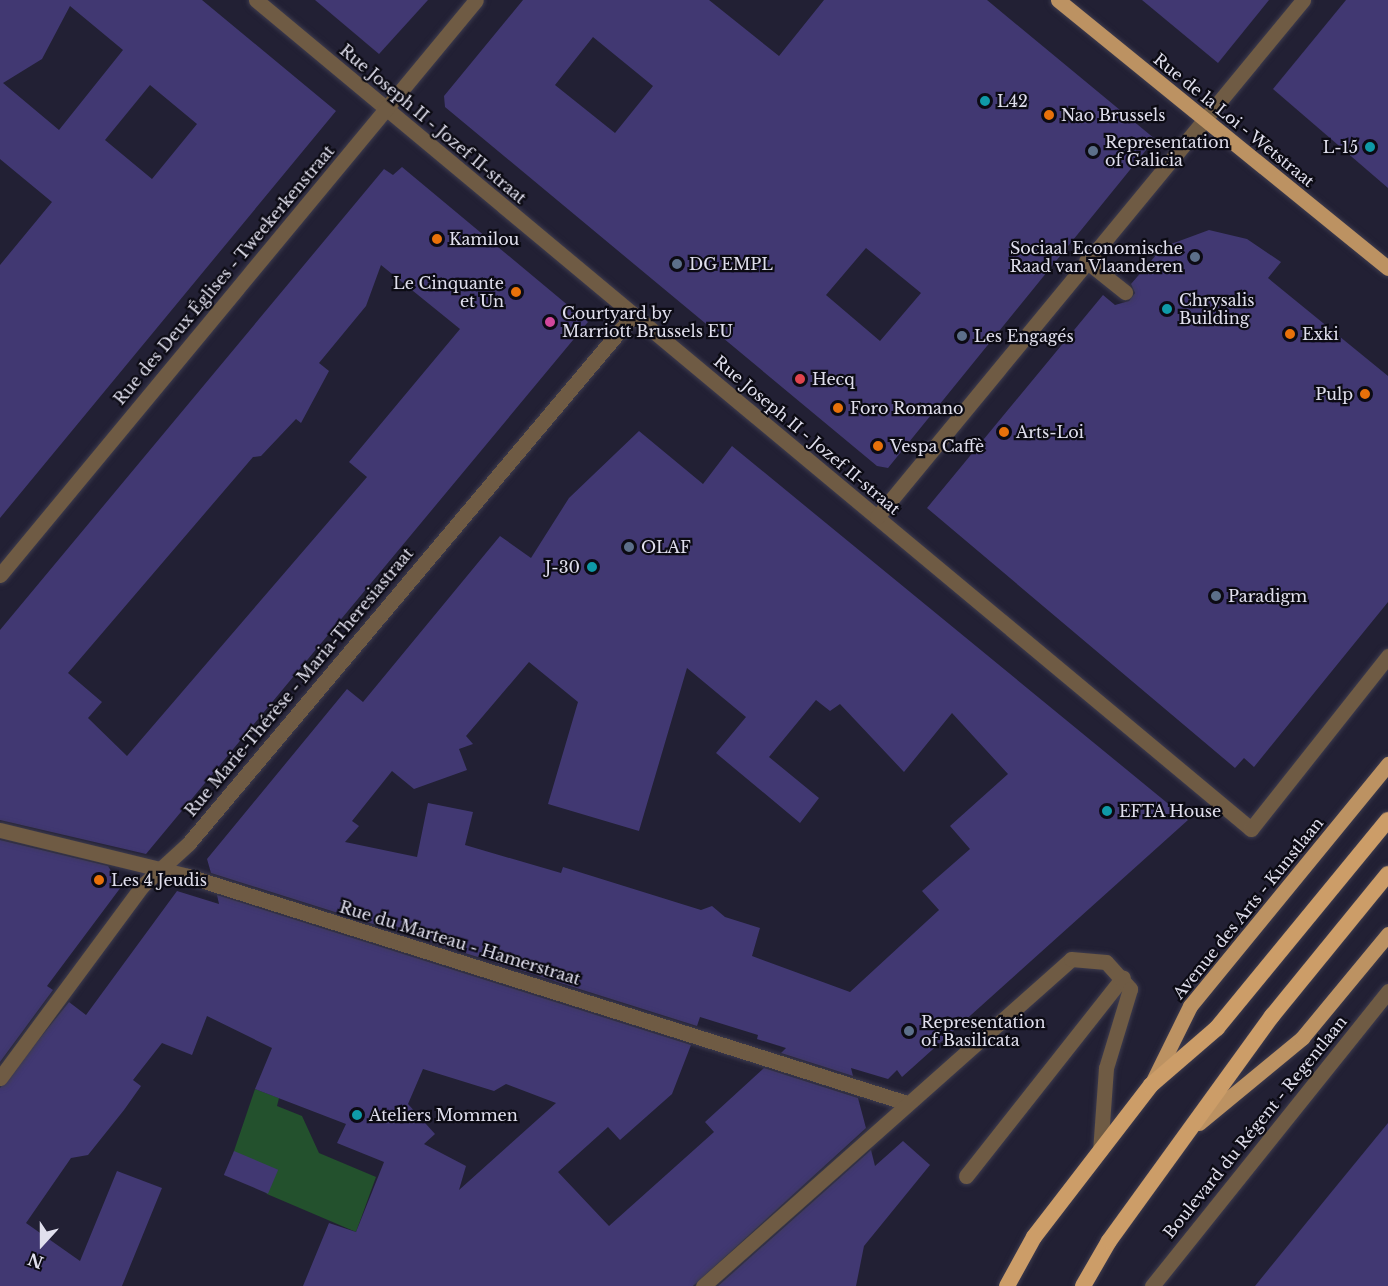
<!DOCTYPE html>
<html>
<head>
<meta charset="utf-8">
<style>
  body { margin:0 }
  #map { position:relative; width:1388px; height:1286px; overflow:hidden; background:#222034; font-family:"Libre Baskerville",serif }
  div>[style] { position:absolute }
  [style*='--x'] { left:calc(var(--x)*1px); top:calc(var(--y)*1px); width:calc(var(--w)*1px); rotate:calc(var(--a)*1deg) }
  .green>* { inset:0; background:#23512d }
  .building>* { inset:0; background:#413872; transform-origin:0 0 }
  .roads { filter:drop-shadow(0 0 2px #3d3b4e) drop-shadow(0 0 2px #3d3b4e) }
  .service>* { height:15px; margin:-7.5px; padding:0 7.5px; transform-origin:7.5px; border-radius:7.5px; background:#6f5b44 }
  .minor>* { height:15px; margin:-7.5px; padding:0 7.5px; transform-origin:7.5px; border-radius:7.5px; background:#6f5b44 }
  .primary>* { height:15px; margin:-7.5px; padding:0 7.5px; transform-origin:7.5px; border-radius:7.5px; background:#bc9262 }
  .trunk>* { height:16px; margin:-8px; padding:0 8px; transform-origin:8px; border-radius:8px; background:#cc9d68 }
  .dots>* { width:16px; height:16px; translate:-50% -50%; box-sizing:border-box; border:3px solid #0c0b14; border-radius:50% }
  span { translate:-50% -50%; white-space:nowrap; text-align:center; line-height:1.15; -webkit-text-stroke:4.5px #0c0b14; paint-order:stroke }
  .poi-label { font-size:16px; color:#e0dfed }
  .left { translate:0 -50%; text-align:left }
  .right { translate:-100% -50%; text-align:right }
  .street-label { font-size:16px; color:#e0dfed }
  .north { position:absolute; left:12px; top:1214px; width:60px; height:60px; -webkit-text-stroke:4px #0c0b14; paint-order:stroke; rotate:201deg; font-size:16px; font-weight:700; line-height:24px; text-align:center; color:#e0dfed }
  .north::after { content:''; display:block; margin:auto; width:21px; height:27px; background:#e0dfed; clip-path:polygon(50% 0,100% 100%,50% 72%,0 100%) }
</style>
</head>
<body>
<div id="map">
  <div class="green">
    <i style="clip-path:polygon(255px 1089px,279px 1098px,277px 1106px,302px 1116px,319px 1153px,376px 1177px,356px 1232px,267px 1194px,234px 1151px)"></i>
  </div>
  <div class="building">
    <i style="clip-path:polygon(evenodd,0 0,202px 0,336px 111px,0 518px,0 265px,52px 202px,0 159px,0 0,70px 6px,123px 50px,59px 130px,3px 83px,42px 59px,70px 6px,0 0,150px 85px,197px 124px,152px 179px,105px 140px,150px 85px)"></i>
    <i style="clip-path:polygon(315px 0,428px 0,379px 54px)"></i>
    <i style="clip-path:polygon(evenodd,523px 0,709px 0,779px 56px,824px 0,987px 0,1155px 139px,888px 468px,877px 466px,445px 107px,444px 96px,523px 0,593px 37px,653px 86px,615px 133px,555px 85px,593px 37px,523px 0,866px 248px,921px 293px,880px 341px,826px 295px,866px 248px)"></i>
    <i style="clip-path:polygon(1142px 0,1269px 0,1218px 63px)"></i>
    <i style="clip-path:polygon(1346px 0,1388px 0,1388px 188px,1273px 89px)"></i>
    <i style="clip-path:polygon(evenodd,402px 167px,588px 322px,146px 854px,0 820px,0 630px,384px 169px,393px 175px,402px 167px,381px 265px,460px 329px,349px 462px,367px 477px,127px 756px,88px 718px,102px 702px,68px 673px,253px 457px,261px 456px,296px 419px,301px 423px,329px 371px,319px 363px,366px 306px,381px 265px)"></i>
    <i style="clip-path:polygon(1209px 230px,1247px 239px,1281px 262px,1268px 278px,1388px 376px,1388px 602px,1254px 767px,1244px 758px,1235px 768px,927px 508px,1103px 295px,1115px 305px,1129px 301px,1135px 293px,1131px 284px,1163px 247px)"></i>
    <i style="clip-path:polygon(evenodd,639px 431px,703px 484px,732px 446px,1188px 820px,902px 1077px,897px 1070px,888px 1079px,851px 1068px,853px 1076px,781px 1053px,786px 1048px,757px 1039px,758px 1035px,700px 1017px,697px 1026px,211px 873px,207px 859px,347px 689px,363px 702px,500px 536px,531px 558px,569px 498px,639px 431px,529px 662px,578px 702px,548px 804px,639px 831px,687px 668px,746px 717px,716px 753px,800px 823px,819px 798px,769px 757px,816px 700px,830px 711px,840px 704px,904px 772px,952px 713px,1008px 774px,950px 826px,970px 849px,922px 891px,939px 910px,850px 992px,752px 956px,760px 928px,725px 917px,712px 906px,701px 910px,563px 867px,561px 873px,465px 845px,473px 812px,428px 803px,417px 857px,345px 842px,359px 826px,352px 821px,392px 771px,414px 789px,467px 770px,459px 749px,473px 744px,466px 736px,529px 662px)"></i>
    <i style="clip-path:polygon(0 840px,108px 866px,121px 887px,47px 986px,53px 990px,0 1062px)"></i>
    <i style="clip-path:polygon(evenodd,177px 891px,219px 904px,217px 895px,691px 1045px,672px 1094px,620px 1140px,608px 1127px,558px 1172px,609px 1226px,714px 1132px,705px 1122px,764px 1068px,858px 1098px,866px 1128px,693px 1286px,303px 1286px,329px 1223px,356px 1232px,384px 1162px,337px 1143px,346px 1124px,255px 1089px,272px 1048px,207px 1016px,192px 1055px,162px 1043px,133px 1080px,141px 1086px,124px 1110px,88px 1155px,71px 1158px,26px 1223px,80px 1261px,117px 1171px,162px 1188px,122px 1286px,0 1286px,0 1088px,69px 1002px,86px 1015px,177px 891px,423px 1069px,494px 1091px,506px 1084px,556px 1103px,459px 1190px,466px 1166px,424px 1144px,435px 1134px,408px 1104px,423px 1069px)"></i>
    <i style="clip-path:polygon(1388px 1123px,1388px 1286px,1255px 1286px,1329px 1195px)"></i>
    <i style="clip-path:polygon(903px 1141px,930px 1165px,864px 1246px,856px 1286px,718px 1286px,871px 1150px,875px 1166px)"></i>
    <i style="left:234px;top:1151px;width:48px;height:26px;rotate:23deg"></i>
  </div>
  <div class="roads">
    <div class="service">
      <i style="--x:1086;--y:261;--w:50;--a:38.5"></i>
    </div>
    <div class="minor">
      <i style="--x:256;--y:0;--w:1295;--a:39.8"></i>
      <i style="--x:1251;--y:829;--w:221;--a:-51.6"></i>
      <i style="--x:877;--y:517;--w:670;--a:-50.51"></i>
      <i style="--x:0;--y:575;--w:746;--a:-50.38"></i>
      <i style="--x:0;--y:830;--w:194;--a:13.7"></i>
      <i style="--x:188;--y:876;--w:754;--a:17.52"></i>
      <i style="--x:0;--y:1078;--w:239;--a:-53.5"></i>
      <i style="--x:142;--y:886;--w:62;--a:-42.4"></i>
      <i style="--x:188;--y:844;--w:691;--a:-49.93"></i>
      <i style="--x:966;--y:1176;--w:253;--a:-51.7"></i>
      <i style="--x:703;--y:1286;--w:492;--a:-41.6"></i>
      <i style="--x:1071;--y:959;--w:35;--a:5"></i>
      <i style="--x:1106;--y:962;--w:36;--a:48"></i>
      <i style="--x:1130;--y:989;--w:83;--a:106.9"></i>
      <i style="--x:1106;--y:1068;--w:83;--a:94.1"></i>
      <i style="--x:1152;--y:1286;--w:378;--a:-51.3"></i>
    </div>
    <div class="primary">
      <i style="--x:1058;--y:0;--w:425;--a:39.1"></i>
      <i style="--x:1152;--y:1083;--w:86;--a:-63.7"></i>
      <i style="--x:1190;--y:1006;--w:313;--a:-50.7"></i>
      <i style="--x:1199;--y:1123;--w:134;--a:-39.5"></i>
      <i style="--x:1302;--y:1038;--w:135;--a:-50.4"></i>
    </div>
    <div class="trunk">
      <i style="--x:1007;--y:1286;--w:56;--a:-61.1"></i>
      <i style="--x:1034;--y:1237;--w:192;--a:-52.4"></i>
      <i style="--x:1151;--y:1085;--w:87;--a:-40.8"></i>
      <i style="--x:1217;--y:1028;--w:269;--a:-50.6"></i>
      <i style="--x:1083;--y:1286;--w:52;--a:-60"></i>
      <i style="--x:1109;--y:1241;--w:278;--a:-54.1"></i>
      <i style="--x:1272;--y:1016;--w:183;--a:-50.8"></i>
    </div>
  </div>
  <div class="dots">
    <i style="left:985px;top:101px;background:#0f9aa8"></i>
    <i style="left:1049px;top:115px;background:#e8710a"></i>
    <i style="left:1370px;top:147px;background:#0f9aa8"></i>
    <i style="left:1093px;top:151px;background:#5c6f8a"></i>
    <i style="left:437px;top:239px;background:#e8710a"></i>
    <i style="left:1195px;top:257px;background:#5c6f8a"></i>
    <i style="left:677px;top:264px;background:#5c6f8a"></i>
    <i style="left:516px;top:292px;background:#e8710a"></i>
    <i style="left:1167px;top:309px;background:#0f9aa8"></i>
    <i style="left:550px;top:322px;background:#d1479c"></i>
    <i style="left:1290px;top:334px;background:#e8710a"></i>
    <i style="left:962px;top:336px;background:#5c6f8a"></i>
    <i style="left:800px;top:379px;background:#e0444e"></i>
    <i style="left:1365px;top:394px;background:#e8710a"></i>
    <i style="left:838px;top:408px;background:#e8710a"></i>
    <i style="left:1004px;top:432px;background:#e8710a"></i>
    <i style="left:878px;top:446px;background:#e8710a"></i>
    <i style="left:629px;top:547px;background:#5c6f8a"></i>
    <i style="left:592px;top:567px;background:#0f9aa8"></i>
    <i style="left:1216px;top:596px;background:#5c6f8a"></i>
    <i style="left:1107px;top:811px;background:#0f9aa8"></i>
    <i style="left:99px;top:880px;background:#e8710a"></i>
    <i style="left:909px;top:1031px;background:#5c6f8a"></i>
    <i style="left:357px;top:1115px;background:#0f9aa8"></i>
  </div>
  <div class="poi-label">
    <span class="left" style="left:997px;top:101px">L42</span>
    <span class="left" style="left:1061px;top:115px">Nao Brussels</span>
    <span class="left" style="left:1105px;top:151px">Representation<br>of Galicia</span>
    <span class="right" style="left:1358px;top:147px">L-15</span>
    <span class="left" style="left:449px;top:239px">Kamilou</span>
    <span class="right" style="left:1183px;top:257px">Sociaal Economische<br>Raad van Vlaanderen</span>
    <span class="left" style="left:689px;top:264px">DG EMPL</span>
    <span class="right" style="left:504px;top:292px">Le Cinquante<br>et Un</span>
    <span class="left" style="left:1179px;top:309px">Chrysalis<br>Building</span>
    <span class="left" style="left:562px;top:322px">Courtyard by<br>Marriott Brussels EU</span>
    <span class="left" style="left:1302px;top:334px">Exki</span>
    <span class="left" style="left:974px;top:336px">Les Engagés</span>
    <span class="left" style="left:812px;top:379px">Hecq</span>
    <span class="right" style="left:1353px;top:394px">Pulp</span>
    <span class="left" style="left:850px;top:408px">Foro Romano</span>
    <span class="left" style="left:1016px;top:432px">Arts-Loi</span>
    <span class="left" style="left:890px;top:446px">Vespa Caffè</span>
    <span class="left" style="left:641px;top:547px">OLAF</span>
    <span class="right" style="left:580px;top:567px">J-30</span>
    <span class="left" style="left:1228px;top:596px">Paradigm</span>
    <span class="left" style="left:1119px;top:811px">EFTA House</span>
    <span class="left" style="left:111px;top:880px">Les 4 Jeudis</span>
    <span class="left" style="left:921px;top:1031px">Representation<br>of Basilicata</span>
    <span class="left" style="left:369px;top:1115px">Ateliers Mommen</span>
  </div>
  <div class="street-label">
    <span style="left:1234px;top:120px;rotate:39deg">Rue de la Loi - Wetstraat</span>
    <span style="left:433px;top:124px;rotate:40deg">Rue Joseph II - Jozef II-straat</span>
    <span style="left:224px;top:275px;rotate:-50deg">Rue des Deux Églises - Tweekerkenstraat</span>
    <span style="left:807px;top:435px;rotate:40deg">Rue Joseph II - Jozef II-straat</span>
    <span style="left:299px;top:682px;rotate:-50deg">Rue Marie-Thérèse - Maria-Theresiastraat</span>
    <span style="left:1248px;top:908px;rotate:-51deg">Avenue des Arts - Kunstlaan</span>
    <span style="left:460px;top:943px;rotate:17deg">Rue du Marteau - Hamerstraat</span>
    <span style="left:1255px;top:1127px;rotate:-51deg">Boulevard du Régent - Regentlaan</span>
  </div>
  <div class="north">N</div>
</div>
</body>
</html>
